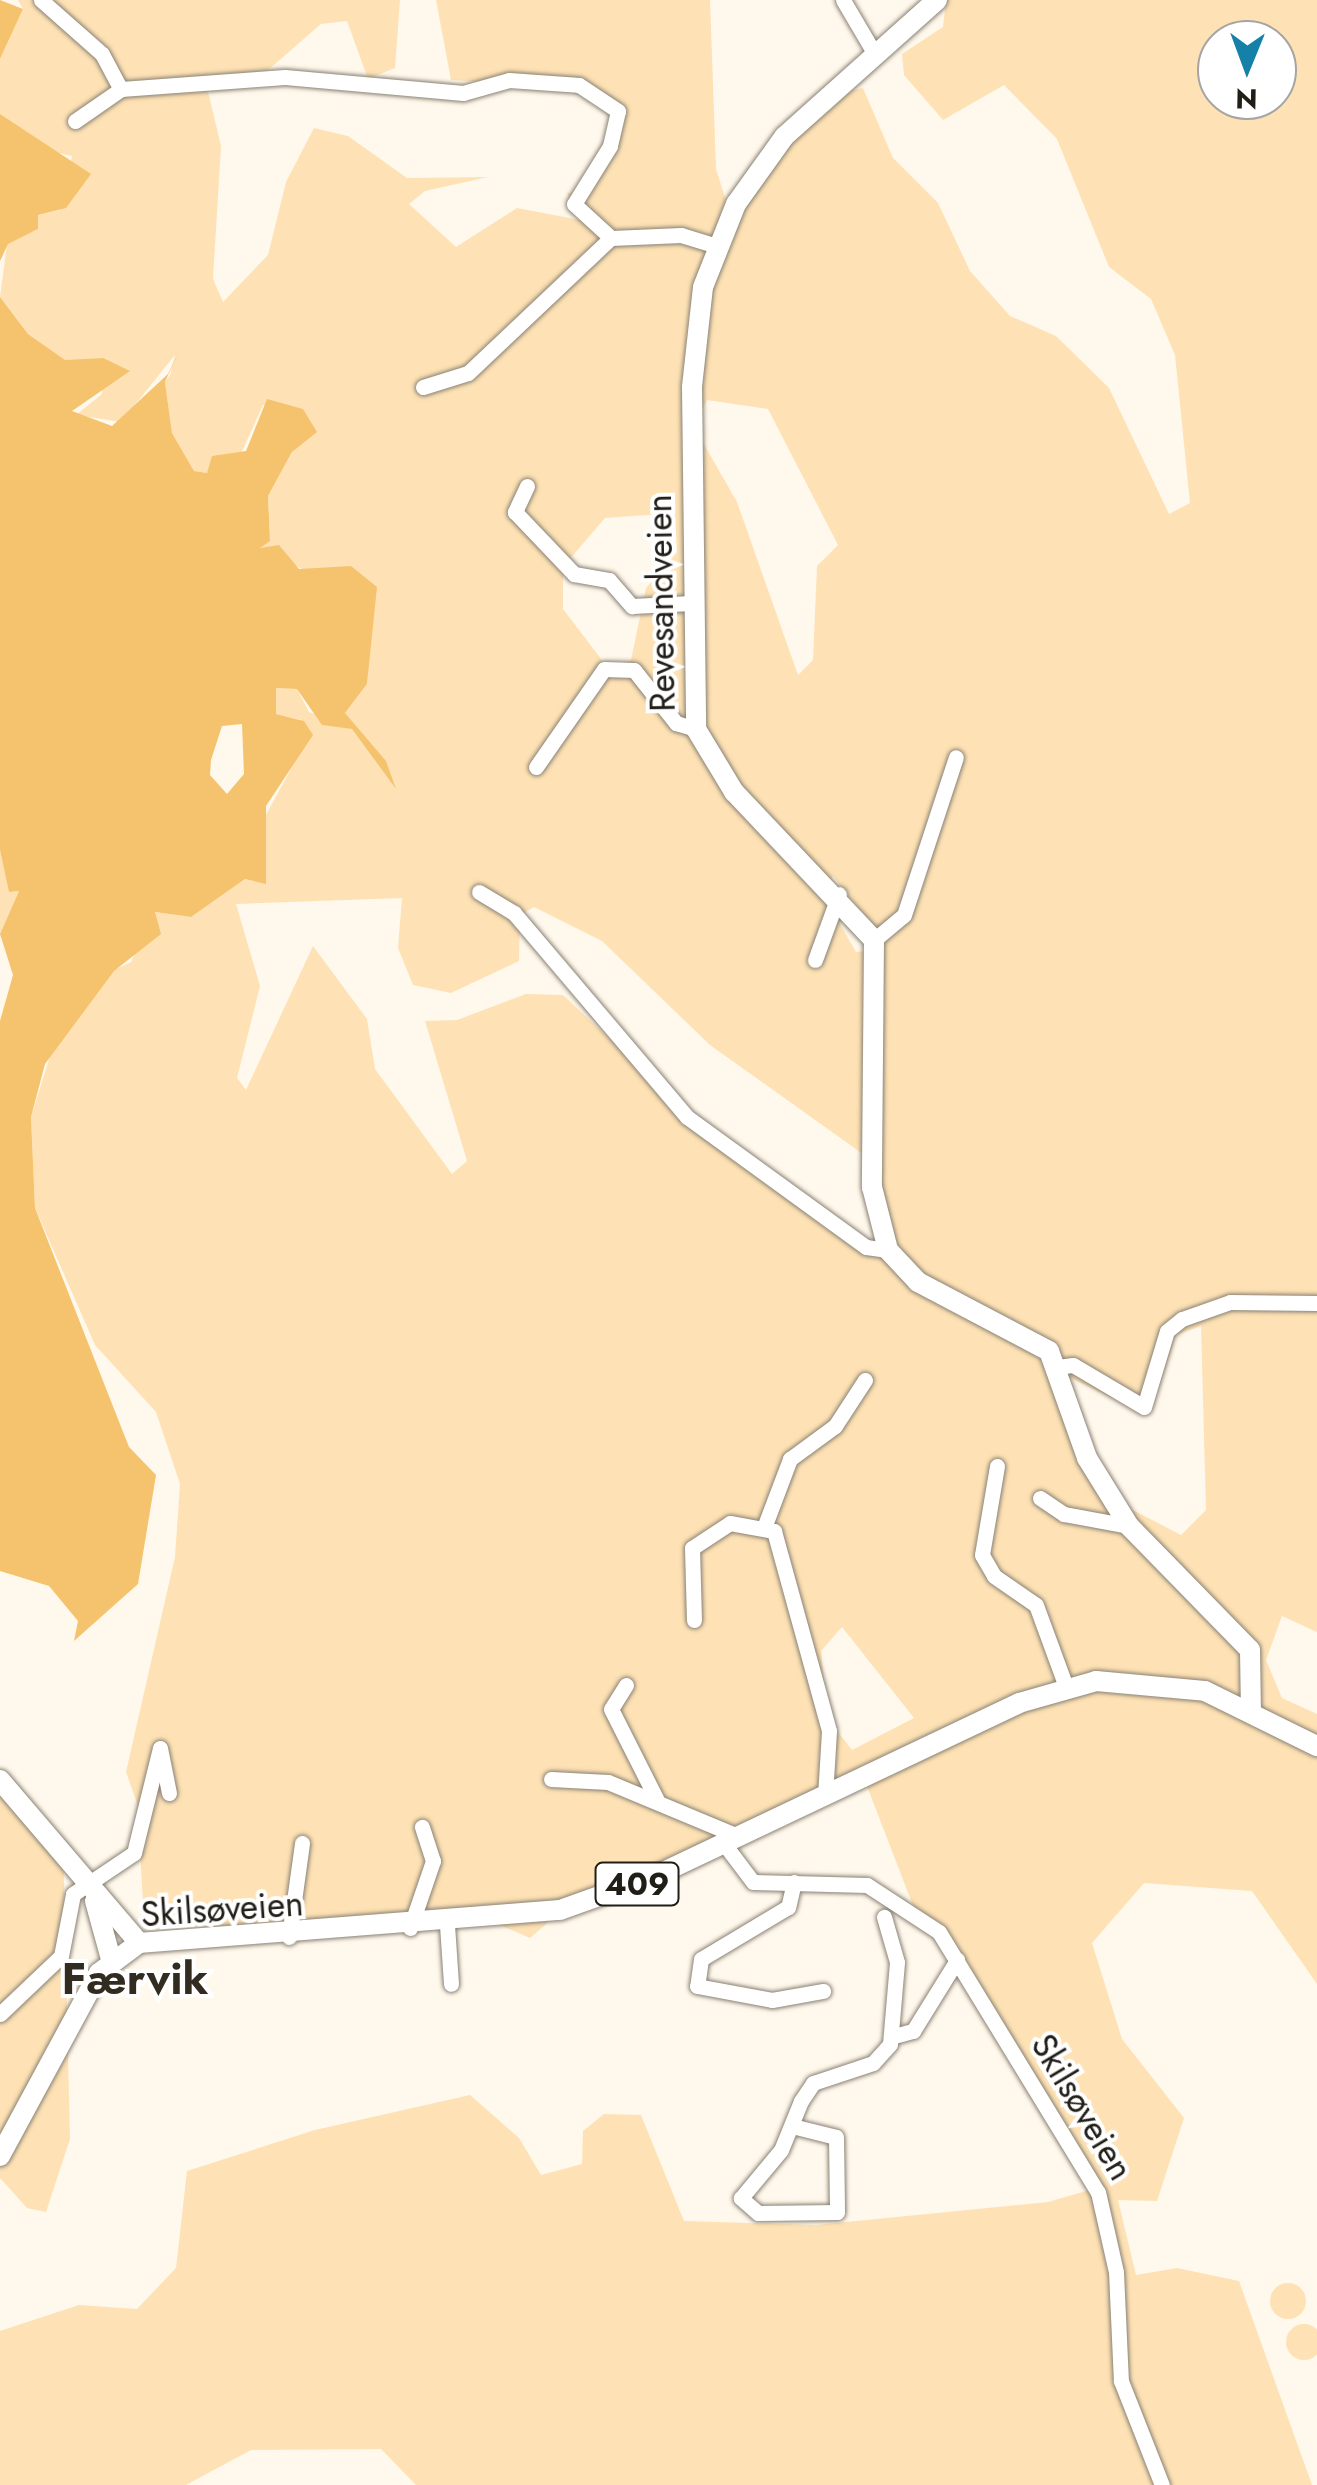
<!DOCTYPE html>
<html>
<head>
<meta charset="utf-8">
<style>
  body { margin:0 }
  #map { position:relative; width:1317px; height:2485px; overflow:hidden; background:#fff8ec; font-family:Jost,sans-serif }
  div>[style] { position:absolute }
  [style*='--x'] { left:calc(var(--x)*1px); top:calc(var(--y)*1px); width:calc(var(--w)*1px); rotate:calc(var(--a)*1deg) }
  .green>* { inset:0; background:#fee2b5 }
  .round { border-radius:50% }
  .water>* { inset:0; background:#f5c36d }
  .roads { filter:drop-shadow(0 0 2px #898174) drop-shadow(0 0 2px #898174) }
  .minor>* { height:15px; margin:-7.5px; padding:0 7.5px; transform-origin:7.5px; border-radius:7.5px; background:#fff }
  .major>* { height:20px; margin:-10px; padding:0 10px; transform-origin:10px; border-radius:10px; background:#fff }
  span { translate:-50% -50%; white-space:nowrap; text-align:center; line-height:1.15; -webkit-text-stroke:8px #fff; paint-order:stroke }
  .shield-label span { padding:2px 8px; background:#fff; border:2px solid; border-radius:8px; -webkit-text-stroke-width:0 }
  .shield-label { font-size:32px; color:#211e18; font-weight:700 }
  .street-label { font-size:35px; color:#211e18 }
  .district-label { font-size:45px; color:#322b20; font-weight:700 }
  .north { position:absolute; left:1197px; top:20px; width:100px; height:100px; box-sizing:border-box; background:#fff; border:2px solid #a6a5a3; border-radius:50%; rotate:181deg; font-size:28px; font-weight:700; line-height:40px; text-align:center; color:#211e18 }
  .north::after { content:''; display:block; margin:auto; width:35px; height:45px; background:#1581a9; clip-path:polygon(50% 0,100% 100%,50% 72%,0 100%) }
</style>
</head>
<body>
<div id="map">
  <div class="green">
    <i style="clip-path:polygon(evenodd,18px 0,400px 0,395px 68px,368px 79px,347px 21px,321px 24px,268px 70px,205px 79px,221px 146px,213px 279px,223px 302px,268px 255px,286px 182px,314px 128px,348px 136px,407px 178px,488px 177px,425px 191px,409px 204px,456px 247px,517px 208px,580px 220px,567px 193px,579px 192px,614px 119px,593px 88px,451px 80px,436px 0,710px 0,716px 169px,726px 201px,832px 95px,863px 88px,893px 158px,938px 203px,970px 271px,1010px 316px,1056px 336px,1109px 388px,1169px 514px,1190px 503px,1175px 355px,1151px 299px,1109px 267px,1057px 139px,1004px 85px,943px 120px,904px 75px,902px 54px,943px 27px,946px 0,1317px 0,1317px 1632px,1282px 1616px,1266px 1660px,1282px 1698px,1317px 1714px,1317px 1984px,1252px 1891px,1144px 1883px,1092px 1943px,1122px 2039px,1184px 2118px,1157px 2201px,1118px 2200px,1136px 2275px,1177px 2268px,1239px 2281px,1312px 2485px,416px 2485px,381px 2449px,251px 2450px,186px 2485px,0 2485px,0 2331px,79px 2305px,137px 2309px,176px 2268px,187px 2171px,315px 2130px,470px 2095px,519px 2138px,541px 2175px,582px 2164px,583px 2131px,604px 2114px,641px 2115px,684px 2221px,816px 2225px,1048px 2202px,1100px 2187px,912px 1903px,865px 1781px,561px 1911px,530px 1938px,488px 1920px,262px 1934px,187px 1925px,143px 1903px,137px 1803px,126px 1772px,175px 1557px,180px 1484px,156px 1412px,95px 1345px,35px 1208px,31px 1117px,52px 1050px,114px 970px,131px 962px,154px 912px,191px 917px,245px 879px,264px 883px,262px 822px,297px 758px,302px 720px,276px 714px,276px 688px,297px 689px,309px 712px,352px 729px,392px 779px,345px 713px,367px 684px,373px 605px,259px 547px,270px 541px,268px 496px,310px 420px,263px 405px,239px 458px,214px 458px,207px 473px,194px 471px,172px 433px,165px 382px,170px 375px,175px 355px,121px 422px,76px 415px,102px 394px,103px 358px,65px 361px,28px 334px,0 297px,7px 244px,38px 229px,38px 215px,60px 210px,72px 156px,49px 151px,0 114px,0 59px,23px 9px,18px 0,1217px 40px,1277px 40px,1277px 100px,1217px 100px,1217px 40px,18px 0,707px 400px,768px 409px,838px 545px,817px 566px,813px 660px,798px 675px,737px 502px,694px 427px,707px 400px,18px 0,675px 513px,677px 552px,646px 588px,631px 660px,608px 668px,563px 609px,563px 567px,605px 518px,675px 513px,18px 0,790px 836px,809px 869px,828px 883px,833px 876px,864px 916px,868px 951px,856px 952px,790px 836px,18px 0,402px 898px,398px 948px,413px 985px,451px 993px,519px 961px,520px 915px,534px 907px,602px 941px,710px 1045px,867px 1157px,877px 1253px,673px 1098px,563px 995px,526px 994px,457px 1020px,425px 1021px,467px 1161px,452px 1174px,375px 1069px,367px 1019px,313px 946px,246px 1090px,237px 1078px,260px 986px,236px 904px,402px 898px,18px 0,1201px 1326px,1206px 1510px,1181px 1535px,1131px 1509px,1088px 1449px,1066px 1376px,1131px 1407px,1152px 1408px,1176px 1335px,1201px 1326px,18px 0,842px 1627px,914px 1718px,852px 1750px,828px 1719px,821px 1651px,842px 1627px)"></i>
    <i style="clip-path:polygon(0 850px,10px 892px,19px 891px,0 934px)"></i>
    <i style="clip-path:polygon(0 1778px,63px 1839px,70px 2139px,46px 2212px,27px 2208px,0 2178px)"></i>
    <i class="round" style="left:1270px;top:2283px;width:36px;height:36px"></i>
    <i class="round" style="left:1286px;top:2324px;width:36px;height:36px"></i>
  </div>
  <div class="water">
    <i style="clip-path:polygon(0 0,23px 9px,0 59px)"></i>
    <i style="clip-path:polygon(0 114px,91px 174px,66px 208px,38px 215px,38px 229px,8px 244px,0 261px)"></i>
    <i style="clip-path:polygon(evenodd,0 297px,28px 334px,65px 360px,103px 358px,130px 371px,72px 411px,112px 426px,168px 374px,180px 349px,165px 382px,172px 433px,194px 471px,207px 473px,212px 456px,246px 451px,267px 399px,303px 409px,317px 432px,292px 452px,268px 496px,270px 541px,260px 548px,279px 545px,299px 569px,351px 566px,377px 587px,367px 684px,345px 713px,386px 761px,396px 789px,352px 729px,322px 725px,297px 689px,276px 688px,276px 714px,304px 721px,313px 735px,266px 806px,266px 884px,245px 879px,191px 917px,155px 912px,161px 934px,114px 971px,45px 1064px,31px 1117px,35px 1208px,129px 1447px,156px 1475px,138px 1584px,74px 1641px,78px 1621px,49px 1586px,0 1571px,0 1021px,13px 975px,0 934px,19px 891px,9px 892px,0 850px,0 297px,242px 724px,244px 774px,227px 794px,210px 775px,211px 760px,222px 726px,242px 724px)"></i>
  </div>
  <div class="roads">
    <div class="minor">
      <i style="--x:41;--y:0;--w:81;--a:41.5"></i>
      <i style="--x:102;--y:54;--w:40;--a:62"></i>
      <i style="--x:843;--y:0;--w:65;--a:59.5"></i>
      <i style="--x:121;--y:89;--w:164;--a:-4.2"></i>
      <i style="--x:285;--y:77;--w:179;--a:5.1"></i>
      <i style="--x:463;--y:93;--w:48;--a:-15.8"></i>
      <i style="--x:509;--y:80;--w:70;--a:4.1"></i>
      <i style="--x:579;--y:85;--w:47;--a:33.7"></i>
      <i style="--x:618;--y:111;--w:36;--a:103"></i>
      <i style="--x:610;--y:146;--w:68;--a:121.8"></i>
      <i style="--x:574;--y:204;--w:50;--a:42.6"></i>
      <i style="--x:75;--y:121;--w:56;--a:-34.8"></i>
      <i style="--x:423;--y:387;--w:47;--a:-17.3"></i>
      <i style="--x:468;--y:373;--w:197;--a:-43.4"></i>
      <i style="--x:611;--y:238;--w:70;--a:-2.5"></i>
      <i style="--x:681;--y:235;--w:38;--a:17"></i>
      <i style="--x:527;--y:486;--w:29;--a:115"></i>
      <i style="--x:515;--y:512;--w:86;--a:46.4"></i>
      <i style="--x:574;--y:574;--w:36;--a:10"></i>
      <i style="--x:609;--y:580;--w:35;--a:49"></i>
      <i style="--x:632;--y:606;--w:59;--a:-2.9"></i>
      <i style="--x:536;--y:767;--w:119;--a:-55.2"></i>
      <i style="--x:604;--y:669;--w:30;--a:2"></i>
      <i style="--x:634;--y:670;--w:68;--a:51.6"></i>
      <i style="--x:676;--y:723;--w:21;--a:17"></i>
      <i style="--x:479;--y:892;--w:41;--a:31"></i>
      <i style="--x:514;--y:913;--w:267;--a:49.7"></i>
      <i style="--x:687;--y:1117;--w:221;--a:36"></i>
      <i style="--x:866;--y:1247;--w:22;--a:8"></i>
      <i style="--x:874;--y:940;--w:39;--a:-40"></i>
      <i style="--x:904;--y:915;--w:166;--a:-71.8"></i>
      <i style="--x:815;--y:960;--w:70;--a:-70"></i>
      <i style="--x:1058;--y:1367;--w:15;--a:-8"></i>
      <i style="--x:1073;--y:1365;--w:82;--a:30.6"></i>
      <i style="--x:1144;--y:1407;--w:79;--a:-73.2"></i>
      <i style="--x:1167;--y:1331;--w:19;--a:-39"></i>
      <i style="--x:1182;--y:1319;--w:51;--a:-19.5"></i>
      <i style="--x:1230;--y:1302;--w:87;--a:0.7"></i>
      <i style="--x:997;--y:1466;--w:90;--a:99.6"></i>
      <i style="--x:982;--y:1555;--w:24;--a:60"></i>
      <i style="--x:994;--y:1576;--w:51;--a:34.6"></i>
      <i style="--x:1036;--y:1605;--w:87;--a:69.9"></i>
      <i style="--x:1040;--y:1498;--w:29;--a:34"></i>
      <i style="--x:1064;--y:1514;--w:66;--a:10.5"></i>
      <i style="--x:765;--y:1525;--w:71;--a:-69.3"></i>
      <i style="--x:790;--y:1459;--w:56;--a:-36.3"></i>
      <i style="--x:835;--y:1426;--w:55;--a:-56.9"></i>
      <i style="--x:694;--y:1620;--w:72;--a:-91.6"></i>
      <i style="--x:692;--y:1548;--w:45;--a:-33.3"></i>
      <i style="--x:730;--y:1523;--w:45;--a:10.3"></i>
      <i style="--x:774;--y:1531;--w:207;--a:74.6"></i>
      <i style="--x:829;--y:1731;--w:66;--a:93.5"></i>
      <i style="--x:626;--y:1685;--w:28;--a:122"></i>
      <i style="--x:611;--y:1709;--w:102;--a:63.2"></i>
      <i style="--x:551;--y:1779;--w:57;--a:3"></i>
      <i style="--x:608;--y:1782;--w:143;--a:22.6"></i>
      <i style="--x:725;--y:1845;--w:46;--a:52.9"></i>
      <i style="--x:753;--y:1882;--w:114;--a:1.5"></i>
      <i style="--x:867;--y:1885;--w:86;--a:33.1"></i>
      <i style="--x:939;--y:1932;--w:305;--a:58.6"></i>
      <i style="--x:1098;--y:2192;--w:82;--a:77.3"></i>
      <i style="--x:1116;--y:2272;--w:109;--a:87.4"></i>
      <i style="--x:1121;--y:2381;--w:112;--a:68.5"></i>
      <i style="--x:794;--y:1882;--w:26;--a:103"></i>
      <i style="--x:788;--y:1907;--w:101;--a:149.1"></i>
      <i style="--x:701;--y:1959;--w:27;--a:98"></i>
      <i style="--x:697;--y:1986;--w:76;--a:10.6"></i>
      <i style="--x:772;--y:2000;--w:52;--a:-10"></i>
      <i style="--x:447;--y:1925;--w:59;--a:86.1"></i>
      <i style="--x:410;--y:1928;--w:71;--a:-71.1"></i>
      <i style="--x:433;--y:1861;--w:36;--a:-108"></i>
      <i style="--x:289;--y:1937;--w:95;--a:-82.1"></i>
      <i style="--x:0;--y:2014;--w:84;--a:-43.6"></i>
      <i style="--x:61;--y:1956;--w:63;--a:-79"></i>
      <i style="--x:73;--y:1894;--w:73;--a:-33.9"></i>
      <i style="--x:134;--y:1853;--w:108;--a:-76.1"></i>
      <i style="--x:160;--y:1748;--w:46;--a:78.7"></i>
      <i style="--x:894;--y:2036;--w:20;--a:-15"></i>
      <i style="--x:913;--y:2031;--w:84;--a:-58.2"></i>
      <i style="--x:792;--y:2126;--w:45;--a:14"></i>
      <i style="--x:836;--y:2137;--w:75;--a:89.2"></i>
      <i style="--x:837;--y:2212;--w:79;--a:179.3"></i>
      <i style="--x:758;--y:2213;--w:23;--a:-139"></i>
      <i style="--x:741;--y:2198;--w:62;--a:-50.2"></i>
      <i style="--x:781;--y:2150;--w:53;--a:-67.8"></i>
      <i style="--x:801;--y:2101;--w:22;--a:-56"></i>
      <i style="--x:813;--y:2083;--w:63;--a:-18.4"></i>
      <i style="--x:873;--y:2063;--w:25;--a:-48"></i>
      <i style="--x:890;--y:2044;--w:82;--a:-85.1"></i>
      <i style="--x:897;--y:1962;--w:47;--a:-106.1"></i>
    </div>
    <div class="major">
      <i style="--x:937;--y:0;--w:205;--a:138.2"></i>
      <i style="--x:784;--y:137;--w:82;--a:125.6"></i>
      <i style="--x:736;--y:204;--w:89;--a:111.7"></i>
      <i style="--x:703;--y:287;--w:101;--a:96.3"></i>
      <i style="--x:692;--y:387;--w:342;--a:89.3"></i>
      <i style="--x:696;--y:729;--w:74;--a:58.9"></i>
      <i style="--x:734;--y:792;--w:204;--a:46.6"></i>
      <i style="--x:874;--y:940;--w:247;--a:90.5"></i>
      <i style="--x:872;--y:1187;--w:65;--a:75.7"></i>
      <i style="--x:888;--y:1250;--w:44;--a:46.8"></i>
      <i style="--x:918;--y:1282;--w:148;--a:27.8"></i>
      <i style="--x:1049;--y:1351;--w:114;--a:70.4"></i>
      <i style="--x:1087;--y:1458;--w:80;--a:58.3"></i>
      <i style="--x:1129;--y:1526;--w:173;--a:45.7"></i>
      <i style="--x:1250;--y:1650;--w:61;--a:89.1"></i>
      <i style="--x:0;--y:1780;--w:214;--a:49.5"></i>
      <i style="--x:95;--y:1901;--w:60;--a:74.6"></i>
      <i style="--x:0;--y:2156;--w:208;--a:-61.6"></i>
      <i style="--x:99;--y:1973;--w:50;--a:-36.9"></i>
      <i style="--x:139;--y:1943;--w:422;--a:-4.5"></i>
      <i style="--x:560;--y:1910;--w:101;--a:-19.7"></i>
      <i style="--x:655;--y:1876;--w:403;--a:-25.4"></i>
      <i style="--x:1019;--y:1703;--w:80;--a:-15.9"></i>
      <i style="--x:1096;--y:1681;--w:109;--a:5.2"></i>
      <i style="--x:1205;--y:1691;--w:125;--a:26.2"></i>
    </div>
  </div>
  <div class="shield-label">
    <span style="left:637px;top:1884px">409</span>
  </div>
  <div class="street-label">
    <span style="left:661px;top:603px;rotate:-91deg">Revesandveien</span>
    <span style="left:222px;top:1909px;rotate:-4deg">Skilsøveien</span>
    <span style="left:1082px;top:2107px;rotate:59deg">Skilsøveien</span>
  </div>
  <div class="district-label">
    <span style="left:135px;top:1979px">Færvik</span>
  </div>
  <div class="north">N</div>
</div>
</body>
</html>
